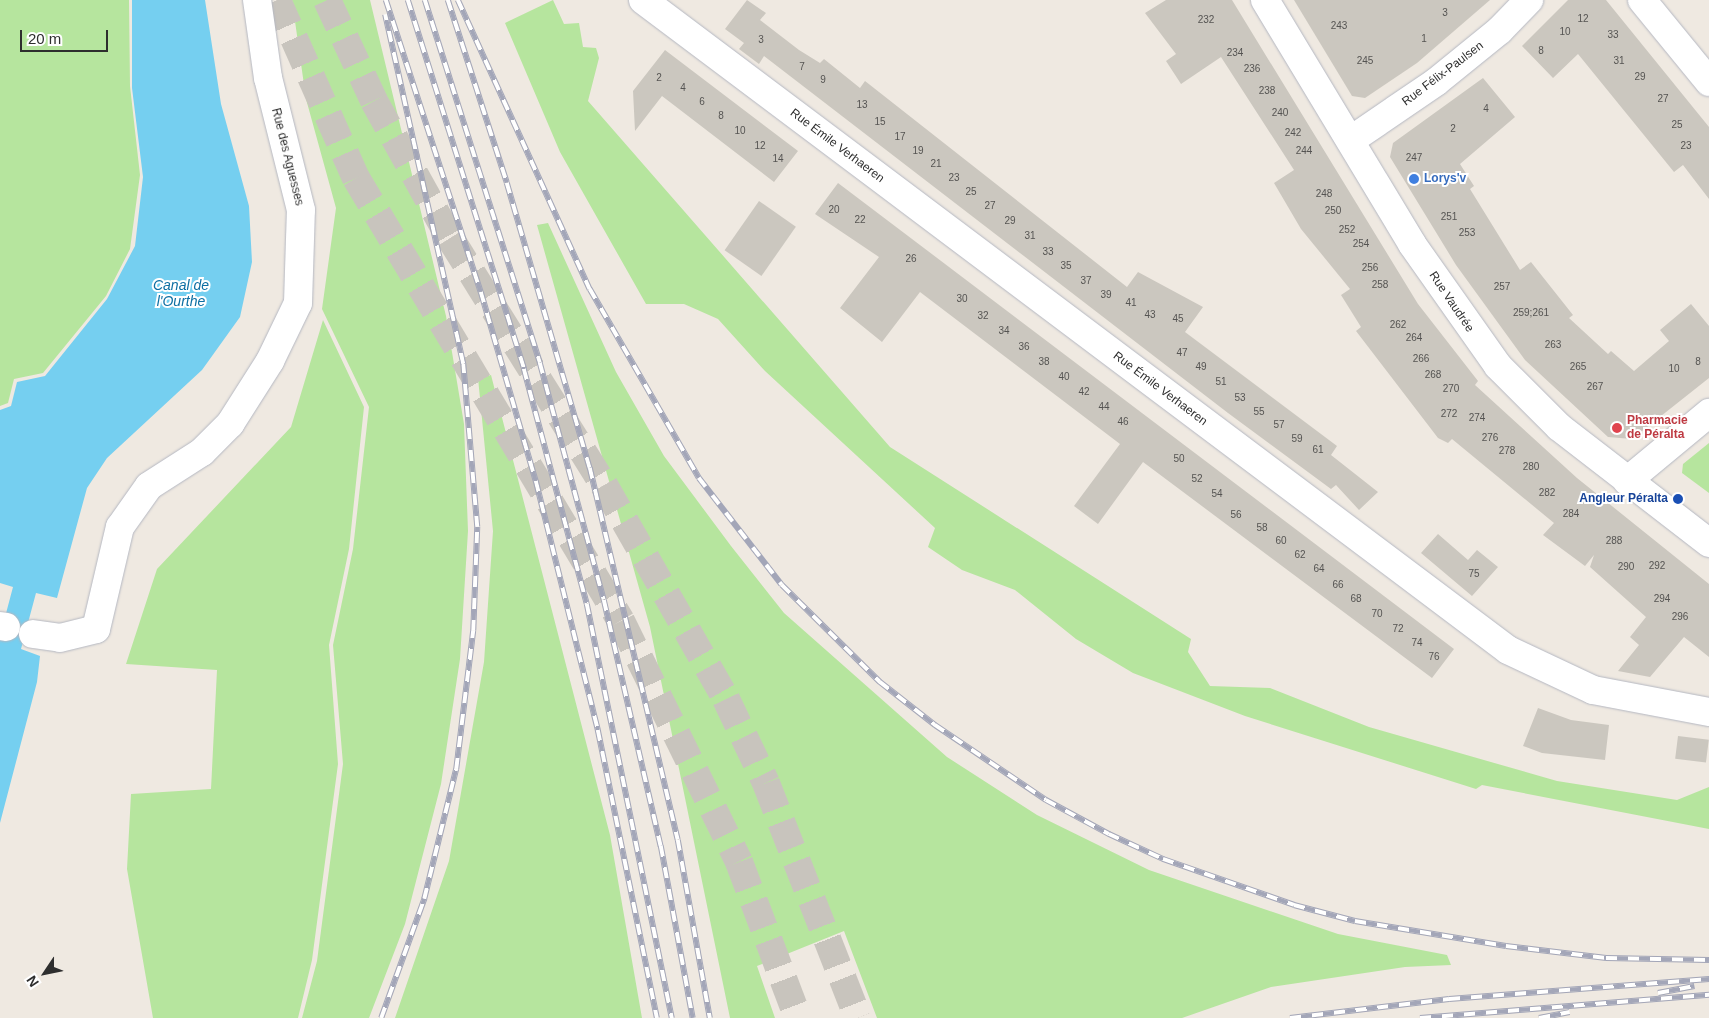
<!DOCTYPE html>
<html>
<head>
<meta charset="utf-8">
<style>
  body { margin:0 }
  #map { position:relative; width:1709px; height:1018px; overflow:hidden; background:#efe9e1; font-family:Arial,sans-serif }
  div>[style] { position:absolute }
  [style*='--x'] { left:calc(var(--x)*1px); top:calc(var(--y)*1px); width:calc(var(--w)*1px); rotate:calc(var(--a)*1deg) }
  .green>* { inset:0; background:#b6e59e }
  .water>* { inset:0; background:#75cff0 }
  .building>* { inset:0; background:#cbc7bf; transform-origin:0 0 }
  .highway-tunnel>* { height:28px; margin-top:-14px; transform-origin:0; background:repeating-linear-gradient(90deg,#c8c4bd 0 28px,transparent 0 42px) }
  .roads { filter:drop-shadow(0 0 1px #b4b7c1) drop-shadow(0 0 1px #b4b7c1) }
  .minor>* { height:28px; margin:-14px; padding:0 14px; transform-origin:14px; border-radius:14px; background:#fff }
  .rail>* { height:5.5px; margin-top:-2.75px; transform-origin:0; background:repeating-linear-gradient(90deg,#fff 0 11px,#a3a6b8 0 22px); box-sizing:border-box; border-block:1px solid #a3a6b8 }
  .dots>* { width:14px; height:14px; translate:-50% -50%; box-sizing:border-box; border:2px solid #fff; border-radius:50% }
  span { translate:-50% -50%; white-space:nowrap; text-align:center; line-height:1.15; -webkit-text-stroke:4px #fff; paint-order:stroke }
  .number-label { font-size:10px; color:#555452 }
  .number-label span { -webkit-text-stroke-width:0 }
  .street-label { font-size:12px; color:#2e2e2e }
  .shop-label { font-size:12px; color:#366cbe; font-weight:700 }
  .left { translate:0 -50%; text-align:left }
  .health-label { font-size:12px; color:#be3a42; font-weight:700 }
  .transit-label { font-size:12px; color:#164399; font-weight:700 }
  .right { translate:-100% -50%; text-align:right }
  .water-label { font-size:14px; color:#0d6fa3; font-style:italic }
  .north { position:absolute; left:20px; top:948px; width:50px; height:50px; -webkit-text-stroke:4px #fff; paint-order:stroke; rotate:236deg; font-size:14px; font-weight:700; line-height:20px; text-align:center; color:#2e2e2e }
  .north::after { content:''; display:block; margin:auto; width:18px; height:22px; background:#2e2e2e; clip-path:polygon(50% 0,100% 100%,50% 72%,0 100%) }
  .scale { position:absolute; left:20px; top:30px; width:88px; height:22px; box-sizing:border-box; border:2px solid #2e2e2e; border-top:0; padding-left:6px; font-size:15px; line-height:18px; white-space:nowrap; color:#2e2e2e; -webkit-text-stroke:4px #fff; paint-order:stroke }
</style>
</head>
<body>
<div id="map">
  <div class="green">
    <i style="clip-path:polygon(0 0,129px 0,130px 86px,140px 175px,130px 249px,106px 296px,43px 373px,14px 379px,8px 403px,0 406px)"></i>
    <i style="clip-path:polygon(292px 0,370px 0,446px 316px,464px 424px,468px 531px,460px 659px,441px 784px,405px 924px,369px 1018px,302px 1018px,317px 961px,343px 764px,333px 645px,353px 549px,369px 407px,322px 309px,336px 208px,306px 99px)"></i>
    <i style="clip-path:polygon(553px 0,564px 24px,579px 23px,583px 47px,596px 48px,599px 58px,588px 101px,890px 447px,1191px 639px,1188px 652px,1210px 686px,1270px 688px,1369px 727px,1557px 781px,1677px 800px,1709px 787px,1709px 829px,1482px 785px,1476px 789px,1245px 716px,1133px 673px,1076px 639px,1015px 590px,962px 570px,928px 547px,935px 528px,765px 371px,718px 319px,684px 304px,646px 304px,560px 152px,505px 23px)"></i>
    <i style="clip-path:polygon(548px 223px,616px 372px,664px 456px,731px 546px,784px 613px,947px 757px,1037px 815px,1149px 870px,1338px 934px,1447px 955px,1451px 965px,1405px 967px,1271px 987px,1182px 1018px,877px 1018px,844px 931px,757px 966px,775px 1018px,730px 1018px,650px 627px,537px 225px)"></i>
    <i style="clip-path:polygon(323px 320px,364px 407px,349px 549px,329px 645px,338px 764px,312px 960px,298px 1018px,153px 1018px,127px 869px,131px 794px,211px 789px,217px 670px,126px 664px,157px 569px,291px 427px)"></i>
    <i style="clip-path:polygon(491px 375px,610px 835px,642px 1018px,395px 1018px,449px 861px,484px 662px,493px 531px,478px 378px)"></i>
    <i style="clip-path:polygon(1709px 443px,1709px 493px,1682px 473px,1683px 464px)"></i>
  </div>
  <div class="water">
    <i style="clip-path:polygon(132px 0,205px 0,221px 104px,249px 206px,252px 262px,240px 317px,202px 370px,107px 458px,87px 488px,57px 598px,36px 593px,21px 649px,40px 656px,37px 682px,0 823px,0 636px,13px 587px,0 583px,0 410px,11px 406px,17px 382px,45px 376px,107px 299px,135px 246px,143px 177px,132px 88px)"></i>
  </div>
  <div class="building">
    <i style="clip-path:polygon(747px 0,766px 13px,760px 20px,799px 50px,820px 63px,824px 59px,860px 88px,865px 81px,1127px 287px,1138px 272px,1203px 307px,1185px 332px,1337px 446px,1331px 455px,1378px 492px,1359px 510px,1336px 485px,1331px 489px,1228px 413px,764px 56px,759px 64px,739px 49px,744px 43px,725px 29px)"></i>
    <i style="clip-path:polygon(1166px 0,1232px 0,1418px 304px,1478px 381px,1475px 385px,1577px 478px,1709px 584px,1709px 657px,1684px 637px,1650px 677px,1618px 671px,1639px 645px,1630px 637px,1646px 617px,1590px 567px,1594px 555px,1585px 566px,1543px 535px,1554px 523px,1452px 439px,1448px 443px,1438px 438px,1356px 331px,1361px 327px,1341px 295px,1350px 289px,1301px 229px,1274px 183px,1294px 170px,1221px 57px,1181px 84px,1166px 61px,1176px 54px,1145px 13px)"></i>
    <i style="clip-path:polygon(1294px 0,1490px 0,1417px 63px,1365px 98px,1352px 96px)"></i>
    <i style="clip-path:polygon(1568px 0,1606px 0,1709px 127px,1709px 199px,1683px 165px,1674px 172px,1578px 54px,1553px 78px,1522px 46px)"></i>
    <i style="clip-path:polygon(665px 50px,798px 151px,774px 182px,662px 96px,635px 131px,633px 91px)"></i>
    <i style="clip-path:polygon(1483px 78px,1515px 117px,1460px 164px,1474px 186px,1470px 189px,1520px 270px,1531px 262px,1573px 315px,1569px 318px,1608px 354px,1611px 351px,1634px 371px,1669px 341px,1660px 330px,1691px 304px,1709px 326px,1709px 378px,1632px 439px,1608px 437px,1525px 360px,1456px 265px,1390px 157px,1393px 143px)"></i>
    <i style="clip-path:polygon(838px 183px,1454px 649px,1432px 678px,1143px 462px,1098px 524px,1074px 506px,1120px 444px,920px 292px,882px 342px,840px 308px,879px 257px,815px 214px)"></i>
    <i style="left:759px;top:201px;width:45px;height:60px;rotate:35deg"></i>
    <i style="clip-path:polygon(1438px 534px,1468px 560px,1477px 550px,1498px 567px,1472px 596px,1421px 553px)"></i>
    <i style="clip-path:polygon(1538px 708px,1571px 720px,1609px 725px,1605px 760px,1542px 753px,1523px 746px)"></i>
    <i style="left:1678px;top:736px;width:31px;height:23px;rotate:7deg"></i>
  </div>
  <div class="highway-tunnel">
    <i style="--x:277;--y:0;--w:195;--a:66.1"></i>
    <i style="--x:356;--y:178;--w:516;--a:59.11"></i>
    <i style="--x:621;--y:621;--w:268;--a:63.9"></i>
    <i style="--x:739;--y:862;--w:167;--a:69.3"></i>
    <i style="--x:327;--y:0;--w:111;--a:65"></i>
    <i style="--x:374;--y:101;--w:157;--a:61"></i>
    <i style="--x:450;--y:238;--w:291;--a:58.1"></i>
    <i style="--x:604;--y:485;--w:246;--a:60.3"></i>
    <i style="--x:726;--y:699;--w:93;--a:64.5"></i>
    <i style="--x:766;--y:783;--w:252;--a:68.6"></i>
  </div>
  <div class="roads">
    <div class="minor">
      <i style="--x:643;--y:0;--w:1082;--a:36.92"></i>
      <i style="--x:1508;--y:650;--w:94;--a:25.2"></i>
      <i style="--x:1593;--y:690;--w:118;--a:10.7"></i>
      <i style="--x:1265;--y:0;--w:285;--a:58.9"></i>
      <i style="--x:1412;--y:244;--w:149;--a:54.8"></i>
      <i style="--x:1498;--y:366;--w:86;--a:45"></i>
      <i style="--x:1559;--y:427;--w:190;--a:37.7"></i>
      <i style="--x:1642;--y:0;--w:106;--a:50.7"></i>
      <i style="--x:1351;--y:140;--w:103;--a:-34.3"></i>
      <i style="--x:1436;--y:82;--w:82;--a:-39.1"></i>
      <i style="--x:1500;--y:30;--w:42;--a:-46"></i>
      <i style="--x:1627;--y:481;--w:107;--a:-39.7"></i>
      <i style="--x:0;--y:626;--w:6;--a:9"></i>
      <i style="--x:33;--y:634;--w:27;--a:8"></i>
      <i style="--x:60;--y:638;--w:37;--a:-14"></i>
      <i style="--x:96;--y:629;--w:105;--a:-76.8"></i>
      <i style="--x:120;--y:527;--w:50;--a:-54.7"></i>
      <i style="--x:149;--y:486;--w:63;--a:-32.7"></i>
      <i style="--x:202;--y:452;--w:40;--a:-45"></i>
      <i style="--x:230;--y:424;--w:75;--a:-57.6"></i>
      <i style="--x:270;--y:361;--w:64;--a:-64.2"></i>
      <i style="--x:298;--y:303;--w:93;--a:-88.2"></i>
      <i style="--x:301;--y:210;--w:136;--a:-104"></i>
      <i style="--x:268;--y:78;--w:79;--a:-98"></i>
    </div>
  </div>
  <div class="rail">
    <i style="--x:386;--y:0;--w:307;--a:72"></i>
    <i style="--x:481;--y:292;--w:197;--a:73.8"></i>
    <i style="--x:536;--y:481;--w:257;--a:76"></i>
    <i style="--x:598;--y:730;--w:294;--a:78.4"></i>
    <i style="--x:408;--y:0;--w:387;--a:72.5"></i>
    <i style="--x:524;--y:369;--w:243;--a:75"></i>
    <i style="--x:587;--y:604;--w:423;--a:78.4"></i>
    <i style="--x:425;--y:0;--w:381;--a:72.4"></i>
    <i style="--x:540;--y:363;--w:245;--a:74.9"></i>
    <i style="--x:604;--y:600;--w:253;--a:77"></i>
    <i style="--x:661;--y:846;--w:175;--a:79.5"></i>
    <i style="--x:448;--y:0;--w:192;--a:72.1"></i>
    <i style="--x:507;--y:183;--w:297;--a:73.8"></i>
    <i style="--x:590;--y:468;--w:382;--a:76.7"></i>
    <i style="--x:678;--y:840;--w:181;--a:79.8"></i>
    <i style="--x:458;--y:0;--w:318;--a:65.5"></i>
    <i style="--x:590;--y:289;--w:218;--a:60"></i>
    <i style="--x:699;--y:478;--w:135;--a:52.2"></i>
    <i style="--x:782;--y:585;--w:138;--a:44.7"></i>
    <i style="--x:880;--y:682;--w:70;--a:38"></i>
    <i style="--x:935;--y:725;--w:134;--a:34"></i>
    <i style="--x:1046;--y:800;--w:72;--a:28.4"></i>
    <i style="--x:1109;--y:834;--w:60;--a:24.8"></i>
    <i style="--x:1163;--y:859;--w:139;--a:19.3"></i>
    <i style="--x:1294;--y:905;--w:63;--a:14.7"></i>
    <i style="--x:1355;--y:921;--w:153;--a:9.4"></i>
    <i style="--x:1506;--y:946;--w:101;--a:6.8"></i>
    <i style="--x:1606;--y:958;--w:103;--a:1.1"></i>
    <i style="--x:1658;--y:993;--w:37;--a:-11"></i>
    <i style="--x:381;--y:1018;--w:127;--a:-70.1"></i>
    <i style="--x:424;--y:899;--w:134;--a:-76.2"></i>
    <i style="--x:456;--y:769;--w:139;--a:-83"></i>
    <i style="--x:473;--y:631;--w:104;--a:-87.8"></i>
    <i style="--x:477;--y:527;--w:164;--a:-94.9"></i>
    <i style="--x:463;--y:364;--w:358;--a:-102.6"></i>
    <i style="--x:1290;--y:1018;--w:160;--a:-6.8"></i>
    <i style="--x:1449;--y:999;--w:261;--a:-4.4"></i>
    <i style="--x:1420;--y:1018;--w:290;--a:-4.6"></i>
    <i style="--x:1539;--y:1018;--w:31;--a:-11"></i>
  </div>
  <div class="dots">
    <i style="left:1414px;top:179px;background:#3f7fe0"></i>
    <i style="left:1617px;top:428px;background:#e0444e"></i>
    <i style="left:1678px;top:499px;background:#1a4fb4"></i>
  </div>
  <div class="number-label">
    <span style="left:1445px;top:13px">3</span>
    <span style="left:1583px;top:19px">12</span>
    <span style="left:1206px;top:20px">232</span>
    <span style="left:1339px;top:26px">243</span>
    <span style="left:1565px;top:32px">10</span>
    <span style="left:1613px;top:35px">33</span>
    <span style="left:1424px;top:39px">1</span>
    <span style="left:761px;top:40px">3</span>
    <span style="left:1541px;top:51px">8</span>
    <span style="left:1235px;top:53px">234</span>
    <span style="left:1365px;top:61px">245</span>
    <span style="left:1619px;top:61px">31</span>
    <span style="left:802px;top:67px">7</span>
    <span style="left:1252px;top:69px">236</span>
    <span style="left:1640px;top:77px">29</span>
    <span style="left:659px;top:78px">2</span>
    <span style="left:823px;top:80px">9</span>
    <span style="left:683px;top:88px">4</span>
    <span style="left:1267px;top:91px">238</span>
    <span style="left:1663px;top:99px">27</span>
    <span style="left:702px;top:102px">6</span>
    <span style="left:862px;top:105px">13</span>
    <span style="left:1486px;top:109px">4</span>
    <span style="left:1280px;top:113px">240</span>
    <span style="left:721px;top:116px">8</span>
    <span style="left:880px;top:122px">15</span>
    <span style="left:1677px;top:125px">25</span>
    <span style="left:1453px;top:129px">2</span>
    <span style="left:740px;top:131px">10</span>
    <span style="left:1293px;top:133px">242</span>
    <span style="left:900px;top:137px">17</span>
    <span style="left:760px;top:146px">12</span>
    <span style="left:1686px;top:146px">23</span>
    <span style="left:918px;top:151px">19</span>
    <span style="left:1304px;top:151px">244</span>
    <span style="left:1414px;top:158px">247</span>
    <span style="left:778px;top:159px">14</span>
    <span style="left:936px;top:164px">21</span>
    <span style="left:954px;top:178px">23</span>
    <span style="left:971px;top:192px">25</span>
    <span style="left:1324px;top:194px">248</span>
    <span style="left:990px;top:206px">27</span>
    <span style="left:834px;top:210px">20</span>
    <span style="left:1333px;top:211px">250</span>
    <span style="left:1449px;top:217px">251</span>
    <span style="left:860px;top:220px">22</span>
    <span style="left:1010px;top:221px">29</span>
    <span style="left:1347px;top:230px">252</span>
    <span style="left:1467px;top:233px">253</span>
    <span style="left:1030px;top:236px">31</span>
    <span style="left:1361px;top:244px">254</span>
    <span style="left:1048px;top:252px">33</span>
    <span style="left:911px;top:259px">26</span>
    <span style="left:1066px;top:266px">35</span>
    <span style="left:1370px;top:268px">256</span>
    <span style="left:1086px;top:281px">37</span>
    <span style="left:1380px;top:285px">258</span>
    <span style="left:1502px;top:287px">257</span>
    <span style="left:1106px;top:295px">39</span>
    <span style="left:962px;top:299px">30</span>
    <span style="left:1131px;top:303px">41</span>
    <span style="left:1531px;top:313px">259;261</span>
    <span style="left:1150px;top:315px">43</span>
    <span style="left:983px;top:316px">32</span>
    <span style="left:1178px;top:319px">45</span>
    <span style="left:1398px;top:325px">262</span>
    <span style="left:1004px;top:331px">34</span>
    <span style="left:1414px;top:338px">264</span>
    <span style="left:1553px;top:345px">263</span>
    <span style="left:1024px;top:347px">36</span>
    <span style="left:1182px;top:353px">47</span>
    <span style="left:1421px;top:359px">266</span>
    <span style="left:1044px;top:362px">38</span>
    <span style="left:1698px;top:362px">8</span>
    <span style="left:1201px;top:367px">49</span>
    <span style="left:1578px;top:367px">265</span>
    <span style="left:1674px;top:369px">10</span>
    <span style="left:1433px;top:375px">268</span>
    <span style="left:1064px;top:377px">40</span>
    <span style="left:1221px;top:382px">51</span>
    <span style="left:1595px;top:387px">267</span>
    <span style="left:1451px;top:389px">270</span>
    <span style="left:1084px;top:392px">42</span>
    <span style="left:1240px;top:398px">53</span>
    <span style="left:1104px;top:407px">44</span>
    <span style="left:1259px;top:412px">55</span>
    <span style="left:1449px;top:414px">272</span>
    <span style="left:1477px;top:418px">274</span>
    <span style="left:1123px;top:422px">46</span>
    <span style="left:1279px;top:425px">57</span>
    <span style="left:1490px;top:438px">276</span>
    <span style="left:1297px;top:439px">59</span>
    <span style="left:1318px;top:450px">61</span>
    <span style="left:1507px;top:451px">278</span>
    <span style="left:1179px;top:459px">50</span>
    <span style="left:1531px;top:467px">280</span>
    <span style="left:1197px;top:479px">52</span>
    <span style="left:1547px;top:493px">282</span>
    <span style="left:1217px;top:494px">54</span>
    <span style="left:1571px;top:514px">284</span>
    <span style="left:1236px;top:515px">56</span>
    <span style="left:1262px;top:528px">58</span>
    <span style="left:1281px;top:541px">60</span>
    <span style="left:1614px;top:541px">288</span>
    <span style="left:1300px;top:555px">62</span>
    <span style="left:1657px;top:566px">292</span>
    <span style="left:1626px;top:567px">290</span>
    <span style="left:1319px;top:569px">64</span>
    <span style="left:1474px;top:574px">75</span>
    <span style="left:1338px;top:585px">66</span>
    <span style="left:1356px;top:599px">68</span>
    <span style="left:1662px;top:599px">294</span>
    <span style="left:1377px;top:614px">70</span>
    <span style="left:1680px;top:617px">296</span>
    <span style="left:1398px;top:629px">72</span>
    <span style="left:1417px;top:643px">74</span>
    <span style="left:1434px;top:657px">76</span>
  </div>
  <div class="street-label">
    <span style="left:1443px;top:74px;rotate:-37deg">Rue Félix-Paulsen</span>
    <span style="left:837px;top:146px;rotate:37deg">Rue Émile Verhaeren</span>
    <span style="left:287px;top:157px;rotate:76deg">Rue des Aguesses</span>
    <span style="left:1451px;top:302px;rotate:56deg">Rue Vaudrée</span>
    <span style="left:1160px;top:389px;rotate:37deg">Rue Émile Verhaeren</span>
  </div>
  <div class="shop-label">
    <span class="left" style="left:1424px;top:179px">Lorys'v</span>
  </div>
  <div class="health-label">
    <span class="left" style="left:1627px;top:428px">Pharmacie<br>de Péralta</span>
  </div>
  <div class="transit-label">
    <span class="right" style="left:1668px;top:499px">Angleur Péralta</span>
  </div>
  <div class="water-label">
    <span style="left:181px;top:293px">Canal de<br>l'Ourthe</span>
  </div>
  <div class="north">N</div>
  <div class="scale">20 m</div>
</div>
</body>
</html>
